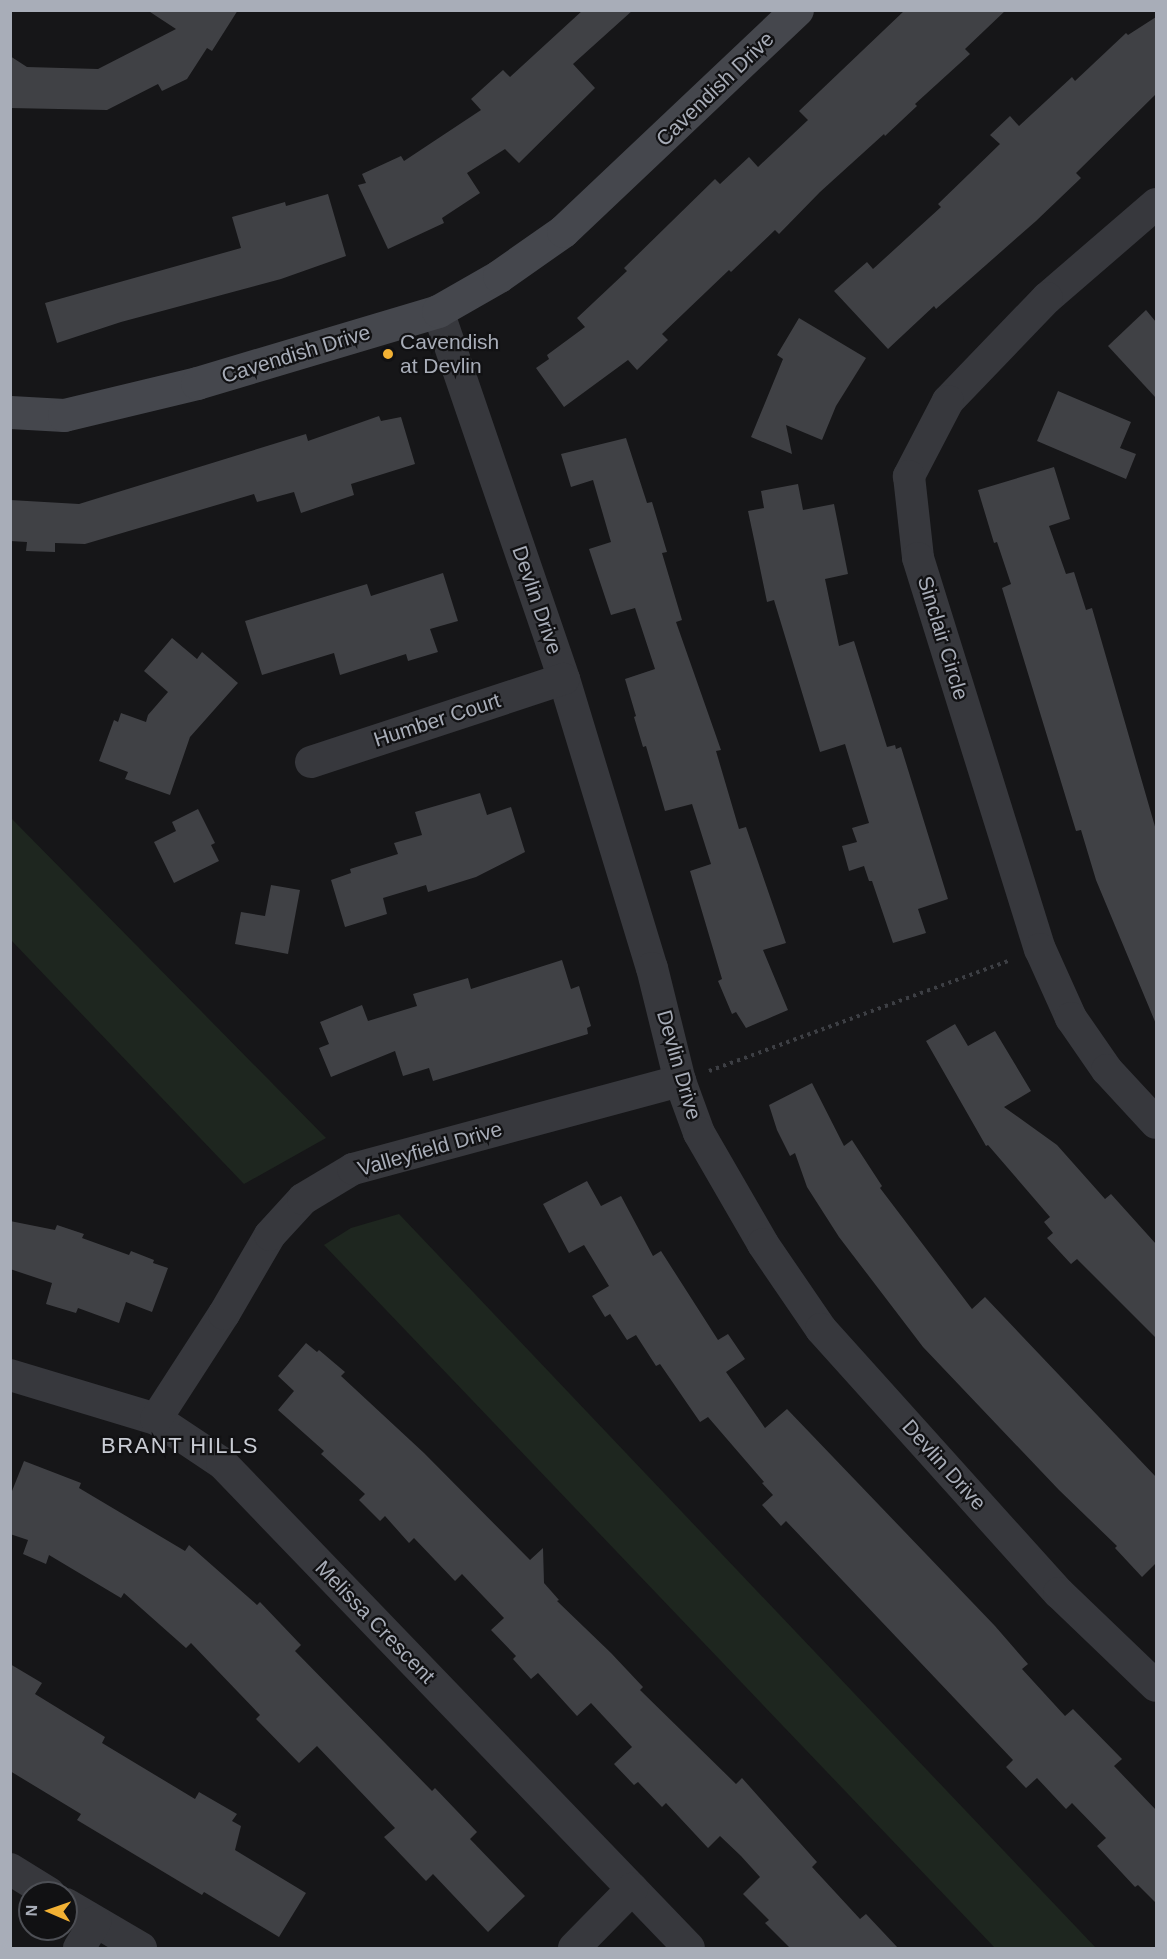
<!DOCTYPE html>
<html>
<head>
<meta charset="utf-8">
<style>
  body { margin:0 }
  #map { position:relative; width:1167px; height:1959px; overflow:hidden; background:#161618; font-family:Helvetica,sans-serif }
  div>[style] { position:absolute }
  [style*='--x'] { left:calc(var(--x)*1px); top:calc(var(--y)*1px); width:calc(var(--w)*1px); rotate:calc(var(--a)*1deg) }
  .green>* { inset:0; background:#1e261f }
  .building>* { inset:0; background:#404145 }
  .path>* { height:4px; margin-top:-2px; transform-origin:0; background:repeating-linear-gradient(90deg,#3d3f44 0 3px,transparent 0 7.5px) }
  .street>* { height:32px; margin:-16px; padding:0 16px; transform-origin:16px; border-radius:16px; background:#37383d }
  .secondary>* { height:33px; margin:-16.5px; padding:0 16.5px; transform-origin:16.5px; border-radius:16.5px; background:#45474d }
  .dots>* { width:16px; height:16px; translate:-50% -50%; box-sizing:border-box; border:3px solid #111113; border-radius:50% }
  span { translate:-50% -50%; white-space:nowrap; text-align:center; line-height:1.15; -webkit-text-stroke:4.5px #111113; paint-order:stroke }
  .street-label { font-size:21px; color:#a8adb8 }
  .poi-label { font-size:21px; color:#a8adb8 }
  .left { translate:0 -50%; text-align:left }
  .neighbourhood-label { font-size:22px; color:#c9ccd4; letter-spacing:1.5px }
  .frame { position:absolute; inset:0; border:12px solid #a8adb8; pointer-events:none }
  .north { position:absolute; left:18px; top:1881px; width:60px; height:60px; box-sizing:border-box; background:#111113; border:2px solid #4d4f55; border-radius:50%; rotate:272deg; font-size:16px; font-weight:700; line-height:24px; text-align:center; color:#a8adb8 }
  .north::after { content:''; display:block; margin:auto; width:21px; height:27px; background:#f2b134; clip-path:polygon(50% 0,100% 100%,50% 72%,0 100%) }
</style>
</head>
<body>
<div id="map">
  <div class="green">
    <i style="clip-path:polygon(10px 818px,11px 818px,326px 1138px,244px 1184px,11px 940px)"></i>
    <i style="clip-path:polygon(399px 1214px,1096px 1948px,995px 1948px,324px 1245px,351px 1228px)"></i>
  </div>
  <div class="building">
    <i style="clip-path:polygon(147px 10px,238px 10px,212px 51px,207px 48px,187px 79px,162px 91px,158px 84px,107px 110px,10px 108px,10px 56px,27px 67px,98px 69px,176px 29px)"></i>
    <i style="clip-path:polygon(583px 10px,633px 10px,573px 64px,595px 88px,519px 163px,505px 149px,467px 173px,480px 193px,442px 218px,444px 223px,388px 249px,358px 185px,366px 183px,362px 174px,401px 156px,404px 161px,481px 110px,471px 99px,503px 70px,510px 77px)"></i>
    <i style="clip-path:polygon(905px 10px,1006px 10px,965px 49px,970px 54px,915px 104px,917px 106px,885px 136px,884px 134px,820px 192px,779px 234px,775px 230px,731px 272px,729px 270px,662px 334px,668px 340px,637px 370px,628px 360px,564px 407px,536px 368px,549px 359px,547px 355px,585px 327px,577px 318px,627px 271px,624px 268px,715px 179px,720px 184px,749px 157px,758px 167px,808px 120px,799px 111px)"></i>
    <i style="clip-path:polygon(1156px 17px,1156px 94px,1076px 173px,1081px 178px,1036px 221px,936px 309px,934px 306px,888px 349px,834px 291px,867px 262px,873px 269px,941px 207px,938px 204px,1000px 144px,990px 135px,1010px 116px,1019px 126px,1072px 77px,1075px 81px,1126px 33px,1128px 35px)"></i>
    <i style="clip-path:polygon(328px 194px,346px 256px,281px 279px,121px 322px,57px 343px,45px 303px,241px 248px,232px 217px,285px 202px,286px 206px)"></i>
    <i style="clip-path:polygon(1146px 310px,1156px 322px,1156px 398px,1108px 346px)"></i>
    <i style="clip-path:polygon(799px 318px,866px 358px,836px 406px,822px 440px,786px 425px,792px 454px,751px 437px,783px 359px,777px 355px)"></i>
    <i style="clip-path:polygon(1058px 391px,1131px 422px,1120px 448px,1136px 454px,1126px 479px,1037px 441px)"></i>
    <i style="clip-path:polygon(379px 416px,381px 421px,401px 417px,415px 464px,351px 484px,354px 495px,301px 513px,294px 492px,257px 502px,254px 494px,85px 544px,55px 543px,55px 552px,26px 551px,27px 542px,10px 541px,10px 500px,79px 504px,306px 434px,308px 441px)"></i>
    <i style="clip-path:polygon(626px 438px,647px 503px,652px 502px,667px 552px,662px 553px,682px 620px,676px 622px,721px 750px,716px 751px,739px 829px,746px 827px,786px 943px,763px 950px,788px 1010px,746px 1028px,736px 1012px,732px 1014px,718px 981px,722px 979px,690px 871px,711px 864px,692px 804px,665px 811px,646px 746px,643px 747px,634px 717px,636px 716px,625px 679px,655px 669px,635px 608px,611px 615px,589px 549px,611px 542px,593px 480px,571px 487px,561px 454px)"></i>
    <i style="clip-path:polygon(1054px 467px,1070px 519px,1049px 526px,1066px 574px,1074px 572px,1086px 610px,1092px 608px,1156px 830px,1156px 1024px,1096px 880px,1081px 830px,1076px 831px,1002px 588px,1011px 584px,997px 542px,994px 543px,978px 490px)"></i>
    <i style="clip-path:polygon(798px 484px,803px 510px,834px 504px,848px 574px,825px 579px,839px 646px,854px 641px,887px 747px,895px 745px,896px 749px,901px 747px,948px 899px,918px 909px,926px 933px,893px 943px,872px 881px,869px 881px,864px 866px,849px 871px,842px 846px,857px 842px,852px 828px,869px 823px,845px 744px,820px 752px,774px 600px,767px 602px,755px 544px,748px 511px,764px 508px,761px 491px)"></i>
    <i style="clip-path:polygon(443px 573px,458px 621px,430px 629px,438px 652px,408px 661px,406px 654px,340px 675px,334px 653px,262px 675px,245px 621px,367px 584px,371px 596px)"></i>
    <i style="clip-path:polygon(172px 638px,197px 659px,202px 652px,238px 683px,190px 737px,170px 795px,125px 779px,128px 772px,99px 761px,114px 720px,118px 722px,121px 713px,146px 722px,148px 715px,168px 692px,144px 671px)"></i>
    <i style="clip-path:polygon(480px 793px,487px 815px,511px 807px,525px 852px,476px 877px,428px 892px,426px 885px,383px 898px,387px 914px,345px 927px,331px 880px,351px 873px,350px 869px,398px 854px,394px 843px,422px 835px,415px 812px)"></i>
    <i style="clip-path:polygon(198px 809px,215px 843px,211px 845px,219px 861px,174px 883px,154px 842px,176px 831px,172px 822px)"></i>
    <i style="clip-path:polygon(271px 885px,300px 890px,288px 954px,235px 944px,241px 912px,265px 916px)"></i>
    <i style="clip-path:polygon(562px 960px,571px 989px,579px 986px,591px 1026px,587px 1028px,588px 1034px,433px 1081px,429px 1068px,403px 1076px,395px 1051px,331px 1077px,319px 1048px,329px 1044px,320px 1022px,362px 1005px,368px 1021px,417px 1006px,413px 994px,468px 978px,471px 989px)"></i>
    <i style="clip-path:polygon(955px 1024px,968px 1046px,995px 1031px,1031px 1091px,1004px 1107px,1057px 1145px,1105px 1199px,1111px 1194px,1156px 1244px,1156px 1338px,1077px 1259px,1071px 1264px,1047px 1238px,1053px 1233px,1044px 1222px,1050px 1217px,988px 1145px,986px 1146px,926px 1041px)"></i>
    <i style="clip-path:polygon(812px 1083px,844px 1146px,852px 1140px,882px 1186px,880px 1188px,972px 1309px,985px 1297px,1156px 1477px,1156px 1563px,1142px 1577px,1115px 1548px,1117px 1546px,1059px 1490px,923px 1347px,839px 1237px,807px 1187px,795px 1153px,790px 1156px,777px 1130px,769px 1105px)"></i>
    <i style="clip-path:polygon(587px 1181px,601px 1206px,621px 1196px,653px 1256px,661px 1251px,718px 1340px,728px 1334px,745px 1359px,726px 1372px,765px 1428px,787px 1409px,995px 1626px,1028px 1664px,1022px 1669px,1065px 1716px,1073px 1709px,1122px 1759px,1114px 1766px,1156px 1810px,1156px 1903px,1138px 1885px,1135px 1887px,1097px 1846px,1106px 1838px,1072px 1803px,1066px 1809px,1037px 1778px,1026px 1788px,1006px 1767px,1013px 1760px,786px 1521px,781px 1526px,762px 1505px,773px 1495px,762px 1483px,764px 1482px,708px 1417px,700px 1422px,660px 1364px,656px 1366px,636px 1335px,627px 1340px,610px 1314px,605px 1317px,592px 1296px,609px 1286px,584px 1245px,569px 1253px,543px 1204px)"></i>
    <i style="clip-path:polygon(10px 1221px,55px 1230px,57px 1225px,84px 1234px,82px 1238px,129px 1255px,131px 1251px,154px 1260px,153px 1263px,168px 1268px,152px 1312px,126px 1302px,119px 1323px,78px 1308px,76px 1313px,46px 1304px,52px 1283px,10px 1269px)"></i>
    <i style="clip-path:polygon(306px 1343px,317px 1352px,319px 1350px,345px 1372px,341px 1376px,424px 1453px,530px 1560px,543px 1548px,544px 1583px,559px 1600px,557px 1601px,611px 1653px,643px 1687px,640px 1690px,736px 1784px,742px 1778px,817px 1862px,812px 1867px,860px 1919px,866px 1914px,898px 1948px,790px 1948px,765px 1923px,769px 1920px,743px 1894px,760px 1877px,741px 1856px,720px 1836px,708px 1848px,666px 1803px,662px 1807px,638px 1782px,634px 1785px,614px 1764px,632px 1747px,591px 1703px,577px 1716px,538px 1673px,531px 1679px,513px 1659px,516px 1656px,491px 1630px,504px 1618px,462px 1574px,455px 1581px,414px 1538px,409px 1543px,385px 1516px,380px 1521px,359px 1500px,365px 1494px,321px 1454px,324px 1451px,278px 1410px,294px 1391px,278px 1376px)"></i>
    <i style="clip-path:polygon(24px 1461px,81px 1483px,79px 1488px,185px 1551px,189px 1545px,257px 1605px,260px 1602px,301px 1645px,295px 1651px,432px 1791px,435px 1788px,477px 1832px,470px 1839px,525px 1896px,488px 1932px,433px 1874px,426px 1881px,384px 1837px,395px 1828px,317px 1746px,299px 1763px,256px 1719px,260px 1715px,191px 1643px,186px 1648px,124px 1593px,121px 1598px,49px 1555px,46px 1564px,23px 1554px,28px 1540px,10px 1534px,10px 1496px)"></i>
    <i style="clip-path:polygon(10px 1664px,42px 1683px,35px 1694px,105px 1737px,102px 1743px,195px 1799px,199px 1792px,237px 1814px,232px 1821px,241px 1826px,235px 1850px,306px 1893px,279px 1937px,204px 1892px,202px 1895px,77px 1820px,81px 1814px,10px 1771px)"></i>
  </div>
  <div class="path">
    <i style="--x:709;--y:1071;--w:322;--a:-20.2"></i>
  </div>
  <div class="street">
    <i style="--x:1156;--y:204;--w:144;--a:139.2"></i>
    <i style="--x:1047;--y:298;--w:143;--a:133.9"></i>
    <i style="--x:948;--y:401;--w:85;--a:117.5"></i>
    <i style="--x:909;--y:476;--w:82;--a:83.7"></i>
    <i style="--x:918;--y:558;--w:410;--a:72.7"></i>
    <i style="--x:1040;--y:949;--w:76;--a:65.8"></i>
    <i style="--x:1071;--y:1018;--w:63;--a:55.3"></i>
    <i style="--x:1107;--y:1070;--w:72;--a:47.2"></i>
    <i style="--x:438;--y:311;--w:389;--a:71.1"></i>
    <i style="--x:564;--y:679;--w:302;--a:73.1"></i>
    <i style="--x:652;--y:968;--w:116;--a:76.1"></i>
    <i style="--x:680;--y:1081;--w:55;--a:69.9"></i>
    <i style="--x:699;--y:1133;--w:128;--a:60"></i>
    <i style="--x:763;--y:1244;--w:103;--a:55.7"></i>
    <i style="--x:821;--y:1329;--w:355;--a:48"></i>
    <i style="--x:1059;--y:1593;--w:134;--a:43.8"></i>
    <i style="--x:311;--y:762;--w:266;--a:-18.2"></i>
    <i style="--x:10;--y:1375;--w:152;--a:16.8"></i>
    <i style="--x:156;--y:1419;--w:79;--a:33.7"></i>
    <i style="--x:222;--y:1463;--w:673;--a:46.08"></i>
    <i style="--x:156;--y:1419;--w:125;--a:-57.1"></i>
    <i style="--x:224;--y:1314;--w:91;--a:-59.8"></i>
    <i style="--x:270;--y:1235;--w:49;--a:-47.5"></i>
    <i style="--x:303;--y:1199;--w:58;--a:-31"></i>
    <i style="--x:353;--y:1169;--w:339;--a:-15.1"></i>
    <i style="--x:10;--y:1869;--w:46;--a:31.6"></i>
    <i style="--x:66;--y:1904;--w:87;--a:30.4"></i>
    <i style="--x:79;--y:1948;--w:31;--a:-58"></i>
    <i style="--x:574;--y:1948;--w:83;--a:-45.5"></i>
  </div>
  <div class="secondary">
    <i style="--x:10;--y:412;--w:54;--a:3.2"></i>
    <i style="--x:64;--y:415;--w:137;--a:-13.5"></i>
    <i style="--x:197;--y:383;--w:252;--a:-16.6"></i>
    <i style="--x:438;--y:311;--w:70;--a:-29.8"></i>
    <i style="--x:499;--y:276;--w:78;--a:-35.1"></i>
    <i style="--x:563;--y:231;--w:322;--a:-43.4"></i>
  </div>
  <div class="dots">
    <i style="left:388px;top:354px;background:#f2b134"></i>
  </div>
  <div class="street-label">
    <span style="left:715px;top:89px;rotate:-44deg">Cavendish Drive</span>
    <span style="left:296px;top:354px;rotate:-17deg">Cavendish Drive</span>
    <span style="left:537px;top:600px;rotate:71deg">Devlin Drive</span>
    <span style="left:943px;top:638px;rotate:73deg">Sinclair Circle</span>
    <span style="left:437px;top:720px;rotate:-18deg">Humber Court</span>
    <span style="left:679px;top:1065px;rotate:74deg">Devlin Drive</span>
    <span style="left:430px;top:1149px;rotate:-16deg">Valleyfield Drive</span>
    <span style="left:944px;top:1465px;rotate:48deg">Devlin Drive</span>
    <span style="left:375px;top:1622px;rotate:46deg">Melissa Crescent</span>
  </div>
  <div class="poi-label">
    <span class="left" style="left:400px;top:354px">Cavendish<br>at Devlin</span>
  </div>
  <div class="neighbourhood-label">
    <span style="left:180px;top:1446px">BRANT HILLS</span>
  </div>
  <div class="frame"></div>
  <div class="north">N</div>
</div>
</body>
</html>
